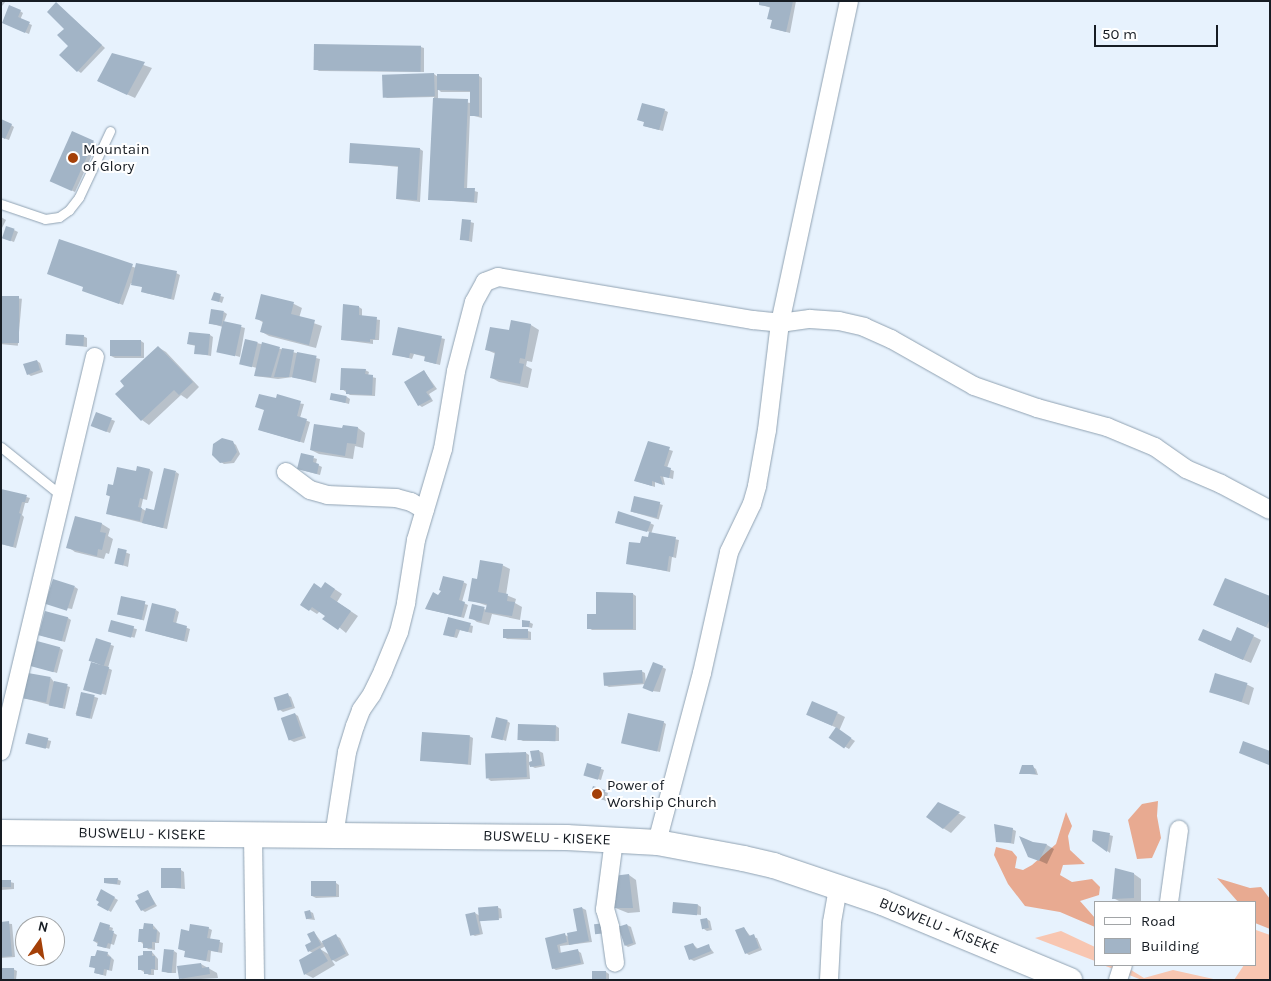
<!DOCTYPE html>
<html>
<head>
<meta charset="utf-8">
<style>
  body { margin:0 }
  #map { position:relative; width:1271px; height:981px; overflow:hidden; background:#e7f2fd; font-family:Karla,sans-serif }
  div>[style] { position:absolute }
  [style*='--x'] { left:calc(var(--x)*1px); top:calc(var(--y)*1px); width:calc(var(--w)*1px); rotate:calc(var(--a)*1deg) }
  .green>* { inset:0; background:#f8c6b1 }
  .forest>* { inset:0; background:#e8aa91 }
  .shadow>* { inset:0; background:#0003; transform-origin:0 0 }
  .building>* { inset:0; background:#a2b4c6; transform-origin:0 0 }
  .roads { filter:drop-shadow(0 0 1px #90a2b2) drop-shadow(0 0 1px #90a2b2) }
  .service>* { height:9px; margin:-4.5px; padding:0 4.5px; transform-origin:4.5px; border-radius:4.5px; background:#fff }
  .minor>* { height:18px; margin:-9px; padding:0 9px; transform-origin:9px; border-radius:9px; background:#fff }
  .secondary>* { height:25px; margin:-12.5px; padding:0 12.5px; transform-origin:12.5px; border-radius:12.5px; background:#fff }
  .dots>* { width:14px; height:14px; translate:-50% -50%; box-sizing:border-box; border:2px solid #fff; border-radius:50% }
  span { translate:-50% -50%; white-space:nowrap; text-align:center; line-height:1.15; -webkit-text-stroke:4px #fff; paint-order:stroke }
  .poi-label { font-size:15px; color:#171d24 }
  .left { translate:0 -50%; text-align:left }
  .street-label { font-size:15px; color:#171d24 }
  .frame { position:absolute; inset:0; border:2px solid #171d24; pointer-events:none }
  .legend { position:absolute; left:1094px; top:901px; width:162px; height:65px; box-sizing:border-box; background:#fff; border:1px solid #a2a5a7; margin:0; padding:6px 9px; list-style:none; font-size:15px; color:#171d24 }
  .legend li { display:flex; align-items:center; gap:10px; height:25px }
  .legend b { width:25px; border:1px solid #a2a5a7 }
  .north { position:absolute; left:15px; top:916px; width:50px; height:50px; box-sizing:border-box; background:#fff; border:1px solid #a2a5a7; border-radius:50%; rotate:13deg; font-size:14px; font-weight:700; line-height:20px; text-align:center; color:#171d24 }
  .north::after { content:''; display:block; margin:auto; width:18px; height:22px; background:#a44008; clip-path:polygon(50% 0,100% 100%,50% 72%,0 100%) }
  .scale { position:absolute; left:1094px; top:25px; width:124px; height:22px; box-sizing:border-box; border:2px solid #171d24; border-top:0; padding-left:6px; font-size:15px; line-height:18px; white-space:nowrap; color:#171d24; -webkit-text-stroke:4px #fff; paint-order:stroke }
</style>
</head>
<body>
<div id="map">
  <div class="green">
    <i style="clip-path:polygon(1256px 930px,1270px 935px,1270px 980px,1234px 980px,1244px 965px,1255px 965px)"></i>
    <i style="clip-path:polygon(1061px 931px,1095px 947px,1095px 961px,1035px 938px)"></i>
    <i style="clip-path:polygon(1103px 965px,1123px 965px,1144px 978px,1173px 970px,1218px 980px,1142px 980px)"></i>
  </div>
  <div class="forest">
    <i style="clip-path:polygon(1158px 801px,1157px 816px,1161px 838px,1152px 858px,1137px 859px,1128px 820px,1142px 804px)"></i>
    <i style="clip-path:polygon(1066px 812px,1072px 826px,1068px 836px,1070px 850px,1085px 864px,1063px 865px,1060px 875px,1072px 882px,1092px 879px,1100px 887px,1099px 895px,1080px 901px,1095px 918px,1095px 927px,1060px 912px,1025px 906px,1008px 884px,994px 855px,996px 847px,1012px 851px,1017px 857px,1015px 868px,1023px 870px,1032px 865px,1056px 844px)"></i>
    <i style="clip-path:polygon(1217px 878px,1250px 888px,1261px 887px,1270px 899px,1270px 929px,1255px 923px,1255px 902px,1238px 902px)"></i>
  </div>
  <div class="shadow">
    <i style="clip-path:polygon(1px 1px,6px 1px,2px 6px,1px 6px)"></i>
    <i style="clip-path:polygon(761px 1px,796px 1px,790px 33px,771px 28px,773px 21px,769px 18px,771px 8px,760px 4px)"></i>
    <i style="clip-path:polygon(57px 4px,105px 48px,81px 73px,78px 71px)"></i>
    <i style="clip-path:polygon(20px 11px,23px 13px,20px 20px,32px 25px,29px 34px,6px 24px)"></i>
    <i style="clip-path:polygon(421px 47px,424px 48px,424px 72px,319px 71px,316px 69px)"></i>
    <i style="clip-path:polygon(113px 54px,152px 68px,135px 98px,98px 81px)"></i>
    <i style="clip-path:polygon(evenodd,434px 74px,438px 77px,479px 76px,482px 78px,482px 118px,470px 115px,467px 189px,478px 192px,477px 203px,430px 199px,434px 97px,387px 98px,384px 96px,434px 74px,438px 89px,441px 92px,471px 92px,471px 103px,438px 99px,438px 89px)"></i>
    <i style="clip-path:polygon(664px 110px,668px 112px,663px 131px,648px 127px,644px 126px,645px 122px,639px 120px)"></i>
    <i style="clip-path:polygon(11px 125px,14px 127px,9px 140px,1px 137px)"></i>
    <i style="clip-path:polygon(72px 132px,97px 144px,75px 192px,54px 182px)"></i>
    <i style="clip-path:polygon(420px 149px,423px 151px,420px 202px,397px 199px,399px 167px,350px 162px)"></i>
    <i style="clip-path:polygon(1px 217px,6px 220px,1px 230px)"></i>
    <i style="clip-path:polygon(463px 220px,474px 223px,472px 242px,461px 239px)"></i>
    <i style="clip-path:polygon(14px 230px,18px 232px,14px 242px,3px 238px)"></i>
    <i style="clip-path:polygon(60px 240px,136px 268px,176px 273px,180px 275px,174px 300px,146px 293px,142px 291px,143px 287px,131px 283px,123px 305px,87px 292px)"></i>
    <i style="clip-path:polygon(262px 295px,294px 304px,302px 308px,299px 318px,322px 326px,316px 348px,269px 336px,262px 332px,264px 323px,256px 318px)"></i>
    <i style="clip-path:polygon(220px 296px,224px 297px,222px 303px,212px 299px)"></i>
    <i style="left:1px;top:297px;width:21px;height:47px;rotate:5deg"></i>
    <i style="clip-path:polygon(359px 307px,362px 309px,362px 317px,380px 320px,379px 340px,373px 340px,373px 344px,342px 340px)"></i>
    <i style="clip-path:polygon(224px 312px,227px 314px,224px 322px,245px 328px,240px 357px,219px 351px,223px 327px,209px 323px)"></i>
    <i style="clip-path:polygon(512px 322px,531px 325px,539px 330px,532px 362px,527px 361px,526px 366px,532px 369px,528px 388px,499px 382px,492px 378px,496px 354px,487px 350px,510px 332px)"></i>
    <i style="clip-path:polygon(399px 328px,445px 339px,440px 365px,425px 361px,426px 357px,414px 354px,412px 359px,394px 354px)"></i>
    <i style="clip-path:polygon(210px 335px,213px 337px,211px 356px,195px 353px,196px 346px,188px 344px)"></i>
    <i style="clip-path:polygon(83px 336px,87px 338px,87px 347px,68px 345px)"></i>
    <i style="clip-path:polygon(141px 341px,144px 343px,144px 358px,115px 358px,111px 356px)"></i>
    <i style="clip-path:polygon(257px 343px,320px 359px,316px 383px,293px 377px,278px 379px,255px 376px,257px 368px,242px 364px)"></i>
    <i style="clip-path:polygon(158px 347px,166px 352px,199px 387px,187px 399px,181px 395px,149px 425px,142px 420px)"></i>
    <i style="clip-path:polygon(37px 361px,40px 363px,43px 372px,31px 376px,28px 374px)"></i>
    <i style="clip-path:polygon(365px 370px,369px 372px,368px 376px,376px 378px,375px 396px,350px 395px,342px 389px)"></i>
    <i style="clip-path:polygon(424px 371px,437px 389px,429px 394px,433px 401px,422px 407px,419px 405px)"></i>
    <i style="clip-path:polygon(347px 397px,350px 399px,349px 404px,331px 399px)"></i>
    <i style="clip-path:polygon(277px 400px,304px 404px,300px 418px,310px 422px,304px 443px,263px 431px)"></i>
    <i style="clip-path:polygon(97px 414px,115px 421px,110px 433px,95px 427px)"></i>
    <i style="clip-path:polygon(358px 428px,365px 433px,363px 448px,355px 446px,353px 459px,319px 454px,311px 450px,343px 429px)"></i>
    <i style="clip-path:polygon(232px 442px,236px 445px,240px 454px,234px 463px,224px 464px,221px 462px)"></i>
    <i style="clip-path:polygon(648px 443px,673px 451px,667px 468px,674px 471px,673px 479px,663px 476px,665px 485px,655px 482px,655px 487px,636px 481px)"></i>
    <i style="clip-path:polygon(314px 458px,317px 459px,316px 464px,322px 467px,320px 475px,298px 469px)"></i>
    <i style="clip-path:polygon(150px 470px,153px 472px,147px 500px,143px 499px,141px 508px,146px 511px,155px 512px,176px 472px,179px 474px,167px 529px,111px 515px,111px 497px,107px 495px,114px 486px,137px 473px)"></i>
    <i style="clip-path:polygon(1px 490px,30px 498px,28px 503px,25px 503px,22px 515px,24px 517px,16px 548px,1px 544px)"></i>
    <i style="left:635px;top:497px;width:29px;height:15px;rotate:16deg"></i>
    <i style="clip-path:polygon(76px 517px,102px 524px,110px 529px,108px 536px,113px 539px,109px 554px,106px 553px,104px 559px,75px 552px,68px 547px)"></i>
    <i style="clip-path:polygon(616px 522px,650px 523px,654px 525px,651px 534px,679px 540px,676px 558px,672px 557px,670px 572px,627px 563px,649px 539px,650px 532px)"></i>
    <i style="clip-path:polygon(119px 550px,130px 554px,128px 567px,116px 563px)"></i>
    <i style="clip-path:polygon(502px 565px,510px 569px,506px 595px,516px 599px,515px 603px,522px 607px,520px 620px,492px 614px,489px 625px,477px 622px,470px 617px,484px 609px,487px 610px,488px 606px,470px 600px,478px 581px)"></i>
    <i style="clip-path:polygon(463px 582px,467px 584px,462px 602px,468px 605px,464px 618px,427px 609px,439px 597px)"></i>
    <i style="clip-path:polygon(75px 587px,78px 589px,72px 609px,51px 605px)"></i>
    <i style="clip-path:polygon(333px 588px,342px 594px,337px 602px,358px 616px,346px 633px,320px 611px,317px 614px,301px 604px,322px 589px)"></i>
    <i style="clip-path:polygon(633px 594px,636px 596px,636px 630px,592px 630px,589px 628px,597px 616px)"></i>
    <i style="left:122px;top:598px;width:27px;height:16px;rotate:15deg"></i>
    <i style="clip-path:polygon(1270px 598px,1270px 629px,1215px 605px)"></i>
    <i style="clip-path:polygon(176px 610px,179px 612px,176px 624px,190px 629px,187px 642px,147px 631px)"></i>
    <i style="clip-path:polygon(68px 618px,71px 620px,65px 642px,43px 636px)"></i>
    <i style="clip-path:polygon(449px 619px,473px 626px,472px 633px,460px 630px,457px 638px,448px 636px)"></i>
    <i style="left:112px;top:622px;width:26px;height:9px;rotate:16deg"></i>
    <i style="clip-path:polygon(529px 622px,533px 624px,532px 628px,523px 626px)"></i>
    <i style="clip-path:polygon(504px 630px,528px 631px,531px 632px,531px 640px,507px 639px,504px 637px)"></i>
    <i style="clip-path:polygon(1253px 636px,1261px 640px,1251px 663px,1207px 644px,1232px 643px)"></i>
    <i style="clip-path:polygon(97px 640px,114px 646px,108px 668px,112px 670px,106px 695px,86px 689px,100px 665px,91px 660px)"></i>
    <i style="clip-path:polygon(60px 648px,63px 650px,57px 673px,32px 665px)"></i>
    <i style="clip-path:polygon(662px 667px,666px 669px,660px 692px,652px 691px,649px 689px)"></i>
    <i style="clip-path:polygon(641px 671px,645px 673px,646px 684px,609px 687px,605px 685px)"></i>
    <i style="clip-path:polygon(51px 678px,54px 682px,70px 687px,65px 709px,24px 698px)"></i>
    <i style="clip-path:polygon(1246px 684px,1254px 688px,1249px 705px,1210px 691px)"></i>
    <i style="left:82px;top:693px;width:17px;height:22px;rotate:17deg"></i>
    <i style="clip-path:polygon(288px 695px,291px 697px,295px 708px,283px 712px,280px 710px)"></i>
    <i style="clip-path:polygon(837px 713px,845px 717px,839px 731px,855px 741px,849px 749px,830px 738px,837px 728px,815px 718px)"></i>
    <i style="clip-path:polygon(295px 714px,298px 716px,306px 738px,294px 742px,290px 740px)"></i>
    <i style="clip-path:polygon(507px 721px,510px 723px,506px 741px,493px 736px)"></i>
    <i style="clip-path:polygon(663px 722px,666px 724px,660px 752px,622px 742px)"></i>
    <i style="clip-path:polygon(556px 726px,559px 728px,559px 741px,523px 741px,519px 739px)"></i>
    <i style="left:29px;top:735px;width:23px;height:8px;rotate:15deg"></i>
    <i style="clip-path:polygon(469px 736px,473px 738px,471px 765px,422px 760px)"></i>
    <i style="clip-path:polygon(539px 751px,543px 753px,545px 766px,535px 768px,529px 765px,530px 779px,491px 781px,488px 779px,526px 753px,529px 755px,529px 763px,534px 762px)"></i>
    <i style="clip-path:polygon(588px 764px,604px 770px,601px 780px,588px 776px)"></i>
    <i style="clip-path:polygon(1033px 767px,1036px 769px,1038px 775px,1021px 773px)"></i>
    <i style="clip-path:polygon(594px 788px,608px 793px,606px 801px,595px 797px)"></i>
    <i style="clip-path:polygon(938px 804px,966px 817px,951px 833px,943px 828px)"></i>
    <i style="clip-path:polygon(1012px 829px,1016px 831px,1014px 844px,998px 841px)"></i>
    <i style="clip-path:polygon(1094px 831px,1113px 836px,1110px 853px,1093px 840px)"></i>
    <i style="clip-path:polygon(1033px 843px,1047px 845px,1054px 849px,1047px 864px,1029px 856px)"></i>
    <i style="clip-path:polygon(181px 870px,184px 872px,185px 889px,163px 887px)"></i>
    <i style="clip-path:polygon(1134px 874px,1141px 879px,1141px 902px,1121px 902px,1113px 898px)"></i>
    <i style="clip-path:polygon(629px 875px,636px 880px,640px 912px,628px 913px,613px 907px)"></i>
    <i style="clip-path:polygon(117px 879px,121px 881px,120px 885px,105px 883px)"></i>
    <i style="clip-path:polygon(1px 882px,10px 882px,14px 883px,14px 889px,1px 890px)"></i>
    <i style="clip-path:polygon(336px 883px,339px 885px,339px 897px,316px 898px,312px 896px)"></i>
    <i style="clip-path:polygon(102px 891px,118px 900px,111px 912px,99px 905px)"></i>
    <i style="clip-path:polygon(148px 891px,157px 906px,145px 912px,142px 910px)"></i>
    <i style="clip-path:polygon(698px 905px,701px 907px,701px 915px,673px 912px)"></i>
    <i style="clip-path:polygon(497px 907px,501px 909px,502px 918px,480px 921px,483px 934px,475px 936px,471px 934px,475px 913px,480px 916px)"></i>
    <i style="clip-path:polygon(582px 908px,586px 910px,592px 942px,560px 946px,561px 954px,578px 951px,581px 953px,584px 964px,556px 970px,553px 968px,546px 939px,565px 935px,569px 937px,579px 932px)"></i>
    <i style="clip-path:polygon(309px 911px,313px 913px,315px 920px,307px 919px)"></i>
    <i style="clip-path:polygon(707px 919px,710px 921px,712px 930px,707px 931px,704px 929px)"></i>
    <i style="clip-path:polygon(1px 923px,12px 924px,15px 957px,1px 958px)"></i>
    <i style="clip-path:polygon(100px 923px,113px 928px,112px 932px,117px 935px,114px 945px,111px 944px,110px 949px,102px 947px,94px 941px)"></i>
    <i style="clip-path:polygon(153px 925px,160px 933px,159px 943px,155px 943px,155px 950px,148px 949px,140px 941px,144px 930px)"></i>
    <i style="clip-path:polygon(627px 925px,631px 927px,636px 944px,628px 947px,625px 945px,619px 927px)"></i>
    <i style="clip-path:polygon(208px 928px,212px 930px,210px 939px,223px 943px,222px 953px,211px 951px,210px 962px,185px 956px,186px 951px,179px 949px,190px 932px)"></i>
    <i style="clip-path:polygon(744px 928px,751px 937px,757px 938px,762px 950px,749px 955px,746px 953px)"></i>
    <i style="clip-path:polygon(evenodd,314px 932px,322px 943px,336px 936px,340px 938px,349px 955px,336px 962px,331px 959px,335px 965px,313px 978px,305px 974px,313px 953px,309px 951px,314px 932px,326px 946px,330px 955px,320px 949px,326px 946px)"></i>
    <i style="clip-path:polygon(693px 944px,698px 949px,708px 945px,714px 953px,694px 961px,690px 959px)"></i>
    <i style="clip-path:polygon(174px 951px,177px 953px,176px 973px,168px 973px,164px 971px)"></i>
    <i style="clip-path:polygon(152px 952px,158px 959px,158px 970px,154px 970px,154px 975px,149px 975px,139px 969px)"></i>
    <i style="clip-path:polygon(107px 953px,114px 960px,112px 971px,107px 970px,106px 976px,99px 974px,95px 973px,96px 969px,91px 966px)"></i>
    <i style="clip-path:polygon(201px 964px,217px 973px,218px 978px,184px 980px,180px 978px)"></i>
    <i style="clip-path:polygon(13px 969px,17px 971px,16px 980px,1px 980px)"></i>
    <i style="clip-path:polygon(606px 972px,609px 974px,609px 980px,595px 980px)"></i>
  </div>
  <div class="building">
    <i style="clip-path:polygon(759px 1px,793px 1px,786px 32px,770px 28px,772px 20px,767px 19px,770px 7px,759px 5px)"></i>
    <i style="clip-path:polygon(56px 2px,102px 45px,77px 72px,59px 55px,68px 46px,57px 35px,64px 29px,47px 12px)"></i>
    <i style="clip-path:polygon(9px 5px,21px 10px,18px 17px,30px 22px,25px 33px,2px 23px)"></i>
    <i style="left:314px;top:44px;width:107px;height:26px;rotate:1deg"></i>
    <i style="clip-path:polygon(112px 53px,145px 62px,127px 95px,97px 81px)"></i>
    <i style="left:434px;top:73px;width:23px;height:52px;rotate:88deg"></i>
    <i style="clip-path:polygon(437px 74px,479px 74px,479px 116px,470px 116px,470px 91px,437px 90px)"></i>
    <i style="clip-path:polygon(433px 98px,468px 99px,464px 188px,475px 188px,474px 202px,428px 200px)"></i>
    <i style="clip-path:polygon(642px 103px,665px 109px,659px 130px,643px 126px,644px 122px,637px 120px)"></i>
    <i style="clip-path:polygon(1px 119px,12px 124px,5px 139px,1px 137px)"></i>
    <i style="left:72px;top:131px;width:24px;height:55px;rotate:24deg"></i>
    <i style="clip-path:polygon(350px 143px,420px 148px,417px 200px,396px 199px,398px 166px,349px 163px)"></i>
    <i style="left:462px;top:219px;width:9px;height:21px;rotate:6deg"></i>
    <i style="left:6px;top:226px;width:9px;height:13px;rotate:18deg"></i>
    <i style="clip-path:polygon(59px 239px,133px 264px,119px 304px,82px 291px,83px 287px,47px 274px)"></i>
    <i style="clip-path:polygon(136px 263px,177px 271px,171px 299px,141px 292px,142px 287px,131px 285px)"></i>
    <i style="clip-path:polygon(214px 292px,221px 294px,219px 302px,211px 300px)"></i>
    <i style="clip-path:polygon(261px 294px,294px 302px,291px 314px,315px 320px,309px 345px,260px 332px,263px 321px,255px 319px)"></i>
    <i style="left:1px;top:296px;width:18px;height:47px"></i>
    <i style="clip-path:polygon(343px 304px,359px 306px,359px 315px,377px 317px,375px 339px,370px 339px,370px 342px,341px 340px)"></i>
    <i style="left:211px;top:309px;width:13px;height:15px;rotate:9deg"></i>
    <i style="clip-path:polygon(511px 320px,531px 324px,525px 359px,520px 358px,519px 363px,524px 364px,520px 384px,490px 378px,495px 352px,485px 350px,490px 327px,509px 330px)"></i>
    <i style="left:223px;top:321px;width:19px;height:32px;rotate:12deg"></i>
    <i style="clip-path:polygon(398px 327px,442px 336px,436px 364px,424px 361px,425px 356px,410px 353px,409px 358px,392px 355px)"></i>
    <i style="clip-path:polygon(189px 332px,210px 334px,208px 355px,194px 354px,195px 345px,187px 344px)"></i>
    <i style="left:66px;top:334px;width:18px;height:11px;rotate:3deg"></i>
    <i style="left:245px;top:339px;width:13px;height:26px;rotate:13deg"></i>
    <i style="left:141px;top:340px;width:16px;height:31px;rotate:90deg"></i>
    <i style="clip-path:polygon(262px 342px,280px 347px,271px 377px,254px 376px)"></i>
    <i style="clip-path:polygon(158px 346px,193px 382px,179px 395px,174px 390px,141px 421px,115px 394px,124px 386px,120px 381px)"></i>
    <i style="clip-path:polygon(282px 348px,294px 350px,289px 377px,274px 377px)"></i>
    <i style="left:297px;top:352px;width:20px;height:26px;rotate:11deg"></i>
    <i style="clip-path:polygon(37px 360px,40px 370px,27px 375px,23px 364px)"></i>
    <i style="clip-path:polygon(341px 368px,366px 369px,365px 374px,373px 375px,372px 395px,346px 394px,346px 390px,340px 390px)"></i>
    <i style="clip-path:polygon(424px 370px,434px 387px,426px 392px,431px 399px,418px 406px,404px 382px)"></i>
    <i style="left:331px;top:393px;width:16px;height:7px;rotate:11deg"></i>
    <i style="clip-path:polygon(259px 394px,276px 398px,277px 394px,301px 401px,297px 416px,307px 419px,300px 442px,258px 430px,264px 410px,255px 407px)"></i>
    <i style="left:96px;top:412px;width:17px;height:15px;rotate:21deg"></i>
    <i style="clip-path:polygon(314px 424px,342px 428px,343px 425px,358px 427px,356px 444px,347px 443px,345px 456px,310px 450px)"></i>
    <i style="clip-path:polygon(222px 438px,233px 441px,237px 452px,231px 461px,220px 463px,212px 455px,213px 444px)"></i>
    <i style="clip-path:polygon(648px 441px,670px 447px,664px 466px,671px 468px,669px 478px,660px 476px,663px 485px,652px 481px,652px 486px,634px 481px)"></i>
    <i style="clip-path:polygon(301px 453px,314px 456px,313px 462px,319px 464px,317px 474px,297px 469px)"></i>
    <i style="clip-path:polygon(137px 466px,150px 469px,143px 499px,140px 498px,138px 507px,142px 508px,140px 521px,106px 514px,110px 496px,106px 495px,108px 484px,113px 485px,117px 467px,136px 471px)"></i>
    <i style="clip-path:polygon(164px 468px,176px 471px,163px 528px,142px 523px,146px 508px,154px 510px)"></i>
    <i style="clip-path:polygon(1px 489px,27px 495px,25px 502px,22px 502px,19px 513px,21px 514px,13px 547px,1px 544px)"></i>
    <i style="left:634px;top:496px;width:27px;height:16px;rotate:13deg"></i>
    <i style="clip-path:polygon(618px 511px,651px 522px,647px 532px,615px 523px)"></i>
    <i style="clip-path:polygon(75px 516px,102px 523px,100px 532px,106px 533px,102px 550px,98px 549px,97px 556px,66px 548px)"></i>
    <i style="clip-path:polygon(649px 532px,676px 537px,673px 557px,669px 556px,667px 571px,626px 564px,629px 542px,640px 543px,642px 536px,648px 537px)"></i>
    <i style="left:118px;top:548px;width:9px;height:16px;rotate:13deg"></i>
    <i style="clip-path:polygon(480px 560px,503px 564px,498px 592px,508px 594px,507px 601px,515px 602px,512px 616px,485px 612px,487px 604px,468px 601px,472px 578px,477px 579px)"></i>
    <i style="clip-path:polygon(443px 576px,464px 581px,459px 600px,465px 602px,461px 617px,425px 609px,433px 592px,438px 595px,441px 591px,439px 590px)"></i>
    <i style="clip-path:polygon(1225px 578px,1270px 596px,1270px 619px,1266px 627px,1213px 605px)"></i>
    <i style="left:53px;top:579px;width:23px;height:26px;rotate:18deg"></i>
    <i style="clip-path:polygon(325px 582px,335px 589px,330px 597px,351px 611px,338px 630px,322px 619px,325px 616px,312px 607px,309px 611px,300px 605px,314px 583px,321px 588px)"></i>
    <i style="clip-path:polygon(596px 592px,633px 593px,633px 629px,587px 629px,587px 614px,596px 614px)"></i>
    <i style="left:121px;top:596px;width:25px;height:19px;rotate:12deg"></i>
    <i style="clip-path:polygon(152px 603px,176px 609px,173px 622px,187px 626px,184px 641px,145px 631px)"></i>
    <i style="left:472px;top:604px;width:13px;height:15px;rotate:13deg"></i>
    <i style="left:45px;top:611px;width:24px;height:25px;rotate:15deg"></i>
    <i style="clip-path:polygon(448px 617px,471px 623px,468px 632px,456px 629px,454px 637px,443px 635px)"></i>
    <i style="left:111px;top:620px;width:24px;height:12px;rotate:15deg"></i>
    <i style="clip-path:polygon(522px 620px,530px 621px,529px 627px,522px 627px)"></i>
    <i style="clip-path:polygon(1237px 627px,1254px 635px,1243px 660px,1198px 640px,1203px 629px,1231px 641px)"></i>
    <i style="left:503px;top:629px;width:25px;height:9px"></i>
    <i style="left:96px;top:638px;width:16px;height:24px;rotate:18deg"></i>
    <i style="left:37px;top:641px;width:24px;height:26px;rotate:15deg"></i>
    <i style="left:91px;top:662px;width:19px;height:29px;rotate:16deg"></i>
    <i style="left:653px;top:662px;width:11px;height:28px;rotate:22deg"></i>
    <i style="left:642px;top:670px;width:13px;height:39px;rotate:86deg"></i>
    <i style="left:28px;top:673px;width:23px;height:26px;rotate:10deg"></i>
    <i style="left:1215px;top:673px;width:34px;height:20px;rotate:17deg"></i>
    <i style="left:54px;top:681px;width:14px;height:25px;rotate:12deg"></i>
    <i style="left:81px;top:692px;width:14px;height:24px;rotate:12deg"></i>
    <i style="left:288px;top:693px;width:14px;height:15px;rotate:73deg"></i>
    <i style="left:812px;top:701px;width:28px;height:15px;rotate:23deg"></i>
    <i style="left:295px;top:713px;width:24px;height:15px;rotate:71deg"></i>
    <i style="left:628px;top:713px;width:37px;height:31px;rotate:13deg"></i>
    <i style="left:496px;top:717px;width:12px;height:21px;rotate:14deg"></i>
    <i style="left:518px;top:724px;width:38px;height:16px;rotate:2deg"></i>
    <i style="left:836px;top:727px;width:19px;height:13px;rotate:35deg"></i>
    <i style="left:422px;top:732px;width:48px;height:29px;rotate:4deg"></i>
    <i style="left:28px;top:733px;width:21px;height:11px;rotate:14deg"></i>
    <i style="clip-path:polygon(1243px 741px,1270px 751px,1269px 765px,1239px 753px)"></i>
    <i style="clip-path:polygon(539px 750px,542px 765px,530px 767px,529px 762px,532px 761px,530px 751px)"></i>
    <i style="left:526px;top:752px;width:25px;height:41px;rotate:88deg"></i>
    <i style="left:587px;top:763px;width:15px;height:13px;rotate:16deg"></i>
    <i style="clip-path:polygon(1022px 765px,1033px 765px,1036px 774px,1019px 774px)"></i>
    <i style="left:593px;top:786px;width:13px;height:10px;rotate:18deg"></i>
    <i style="clip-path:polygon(938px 802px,960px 812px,943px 829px,926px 817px)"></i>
    <i style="clip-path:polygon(994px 824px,1013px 828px,1011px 843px,996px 842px)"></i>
    <i style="clip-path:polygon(1093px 830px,1110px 833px,1107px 852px,1092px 841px)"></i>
    <i style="clip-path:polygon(1019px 836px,1033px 842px,1047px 844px,1039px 861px,1028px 857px)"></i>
    <i style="left:161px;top:868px;width:20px;height:20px"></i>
    <i style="clip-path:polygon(1115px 868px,1134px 873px,1134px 898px,1112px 899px)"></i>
    <i style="clip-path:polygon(629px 874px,633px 908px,612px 908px,611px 900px,616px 900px,613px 876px)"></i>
    <i style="clip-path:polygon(104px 878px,118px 878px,117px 884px,104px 883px)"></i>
    <i style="left:11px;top:880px;width:7px;height:10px;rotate:90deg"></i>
    <i style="left:336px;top:881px;width:15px;height:25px;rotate:90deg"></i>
    <i style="clip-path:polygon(101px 889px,115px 897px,108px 911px,97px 905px,99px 902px,96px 900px)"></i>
    <i style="clip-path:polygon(148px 890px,155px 904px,141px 911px,135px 901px,139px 899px,137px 895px)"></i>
    <i style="left:673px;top:902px;width:25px;height:11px;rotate:5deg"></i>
    <i style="left:498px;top:906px;width:14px;height:20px;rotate:86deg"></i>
    <i style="clip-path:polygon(582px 907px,589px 941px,569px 945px,567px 933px,577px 931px,573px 909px)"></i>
    <i style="left:310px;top:910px;width:8px;height:6px;rotate:76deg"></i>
    <i style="left:475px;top:912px;width:22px;height:10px;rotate:77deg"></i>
    <i style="left:707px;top:918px;width:10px;height:7px;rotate:79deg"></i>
    <i style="clip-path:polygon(9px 921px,12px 956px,1px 957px,1px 922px)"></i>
    <i style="clip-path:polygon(100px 922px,110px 925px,109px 930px,114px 931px,111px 944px,108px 943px,106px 948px,97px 946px,98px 942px,93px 941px)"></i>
    <i style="clip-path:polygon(144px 923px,153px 924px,153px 929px,157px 930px,156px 942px,152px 942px,152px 948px,143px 948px,143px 942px,138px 942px,139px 929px,143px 929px)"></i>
    <i style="left:606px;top:923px;width:10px;height:12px;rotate:84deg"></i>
    <i style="clip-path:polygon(190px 924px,209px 927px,207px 938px,220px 940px,218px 952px,208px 950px,206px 961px,184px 957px,185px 951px,178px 949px,181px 929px,189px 931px)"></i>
    <i style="left:627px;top:924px;width:20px;height:9px;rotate:72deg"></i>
    <i style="clip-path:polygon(744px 927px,749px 936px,754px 934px,759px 948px,745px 954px,735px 930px)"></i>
    <i style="clip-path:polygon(314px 931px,321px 945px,308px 952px,305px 945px,311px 942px,307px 934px)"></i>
    <i style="clip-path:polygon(565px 933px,567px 942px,557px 945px,559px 953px,578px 949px,581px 963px,552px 969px,545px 938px)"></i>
    <i style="left:336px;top:934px;width:22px;height:16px;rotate:63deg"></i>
    <i style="clip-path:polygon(693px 943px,696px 949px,709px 944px,711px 951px,689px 960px,684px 946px)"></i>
    <i style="clip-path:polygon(320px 948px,328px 961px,304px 975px,299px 960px)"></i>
    <i style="left:164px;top:949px;width:10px;height:23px;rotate:6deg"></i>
    <i style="clip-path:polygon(97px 950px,108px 952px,107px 956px,111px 957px,109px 970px,104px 969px,103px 975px,94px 973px,95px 968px,89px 967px,91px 956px,95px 956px)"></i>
    <i style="clip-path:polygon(143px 951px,152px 951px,152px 956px,155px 956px,155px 969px,151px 969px,151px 974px,144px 974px,144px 970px,138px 970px,138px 956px,143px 955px)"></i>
    <i style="clip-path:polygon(201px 963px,202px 968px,209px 967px,210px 974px,179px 979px,177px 966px)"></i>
    <i style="left:1px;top:968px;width:13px;height:12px"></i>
    <i style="left:592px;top:971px;width:14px;height:9px"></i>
  </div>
  <div class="roads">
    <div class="service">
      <i style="--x:1;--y:204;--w:46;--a:18.8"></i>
      <i style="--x:45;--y:219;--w:14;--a:-8"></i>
      <i style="--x:59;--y:217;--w:12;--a:-35"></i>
      <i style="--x:69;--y:210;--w:16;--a:-52"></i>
      <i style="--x:79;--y:197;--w:73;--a:-64.8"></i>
      <i style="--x:1;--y:447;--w:78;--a:38.8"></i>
    </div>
    <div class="minor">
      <i style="--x:286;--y:472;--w:30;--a:37"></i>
      <i style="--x:310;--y:490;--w:18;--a:16"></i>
      <i style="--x:327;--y:495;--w:69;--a:2.5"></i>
      <i style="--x:396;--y:498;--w:16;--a:15"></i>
      <i style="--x:411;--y:502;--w:16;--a:30"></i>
      <i style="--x:1;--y:751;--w:405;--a:-76.6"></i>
      <i style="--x:253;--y:836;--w:144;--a:89.2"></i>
      <i style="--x:334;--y:836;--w:85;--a:-81.2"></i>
      <i style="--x:347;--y:752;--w:27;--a:-73"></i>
      <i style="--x:355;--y:726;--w:17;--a:-69"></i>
      <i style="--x:361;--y:710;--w:19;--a:-55"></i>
      <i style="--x:372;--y:694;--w:25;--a:-64"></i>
      <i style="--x:383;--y:671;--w:42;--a:-67.7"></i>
      <i style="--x:399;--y:632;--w:30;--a:-76"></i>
      <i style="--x:406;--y:603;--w:64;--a:-81"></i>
      <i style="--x:416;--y:540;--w:95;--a:-73.5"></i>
      <i style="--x:443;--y:449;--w:79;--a:-80.5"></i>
      <i style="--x:456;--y:371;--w:71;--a:-75.4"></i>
      <i style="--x:474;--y:302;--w:23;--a:-61"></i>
      <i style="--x:485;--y:282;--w:14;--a:-21"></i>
      <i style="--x:498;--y:277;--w:259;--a:9.6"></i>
      <i style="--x:753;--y:320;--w:27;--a:6"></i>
      <i style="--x:780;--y:323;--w:30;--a:-8"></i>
      <i style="--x:810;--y:319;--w:29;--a:4"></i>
      <i style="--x:839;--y:321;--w:26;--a:13"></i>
      <i style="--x:864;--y:327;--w:30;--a:24"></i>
      <i style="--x:891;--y:339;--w:95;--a:29.5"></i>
      <i style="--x:974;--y:386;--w:67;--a:19.2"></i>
      <i style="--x:1037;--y:408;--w:73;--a:15.2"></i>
      <i style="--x:1107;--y:427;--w:52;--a:22.6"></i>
      <i style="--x:1155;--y:447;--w:38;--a:35"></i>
      <i style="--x:1186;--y:469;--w:38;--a:23"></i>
      <i style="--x:1221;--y:484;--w:55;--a:28"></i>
      <i style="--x:614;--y:840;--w:70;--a:97.4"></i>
      <i style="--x:605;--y:909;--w:19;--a:74"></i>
      <i style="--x:610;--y:927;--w:36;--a:82"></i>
      <i style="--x:657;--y:842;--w:175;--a:-75.1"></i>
      <i style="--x:702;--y:673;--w:124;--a:-77.4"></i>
      <i style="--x:729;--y:552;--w:53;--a:-64.4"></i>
      <i style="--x:752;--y:504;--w:19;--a:-74"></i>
      <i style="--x:757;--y:486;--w:57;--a:-79.9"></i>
      <i style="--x:767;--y:430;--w:108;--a:-83.1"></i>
      <i style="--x:780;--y:323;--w:329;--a:-77.9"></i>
      <i style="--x:1169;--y:902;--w:73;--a:-82.1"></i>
      <i style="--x:829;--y:980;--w:58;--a:-87"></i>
      <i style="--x:832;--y:922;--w:36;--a:-80"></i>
      <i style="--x:1118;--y:980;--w:16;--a:-72"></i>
    </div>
    <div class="secondary">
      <i style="--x:1;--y:832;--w:565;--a:0.51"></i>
      <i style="--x:566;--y:837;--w:91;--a:3.1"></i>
      <i style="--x:657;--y:842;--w:87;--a:10.5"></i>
      <i style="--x:743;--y:858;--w:31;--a:13"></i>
      <i style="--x:773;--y:865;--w:115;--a:18.7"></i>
      <i style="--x:882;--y:902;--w:203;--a:22.6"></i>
    </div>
  </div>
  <div class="dots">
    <i style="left:73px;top:158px;background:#a44008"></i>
    <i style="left:597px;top:794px;background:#a44008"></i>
  </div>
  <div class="poi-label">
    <span class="left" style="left:83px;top:158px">Mountain<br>of Glory</span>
    <span class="left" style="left:607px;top:794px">Power of<br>Worship Church</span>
  </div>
  <div class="street-label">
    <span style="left:142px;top:834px;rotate:1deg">BUSWELU - KISEKE</span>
    <span style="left:547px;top:838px;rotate:2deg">BUSWELU - KISEKE</span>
    <span style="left:939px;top:926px;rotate:22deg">BUSWELU - KISEKE</span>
  </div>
  <div class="frame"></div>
  <ul class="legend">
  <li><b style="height:6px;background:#fff"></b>Road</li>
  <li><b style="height:14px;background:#a2b4c6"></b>Building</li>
  </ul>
  <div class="north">N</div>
  <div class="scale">50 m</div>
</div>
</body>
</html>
